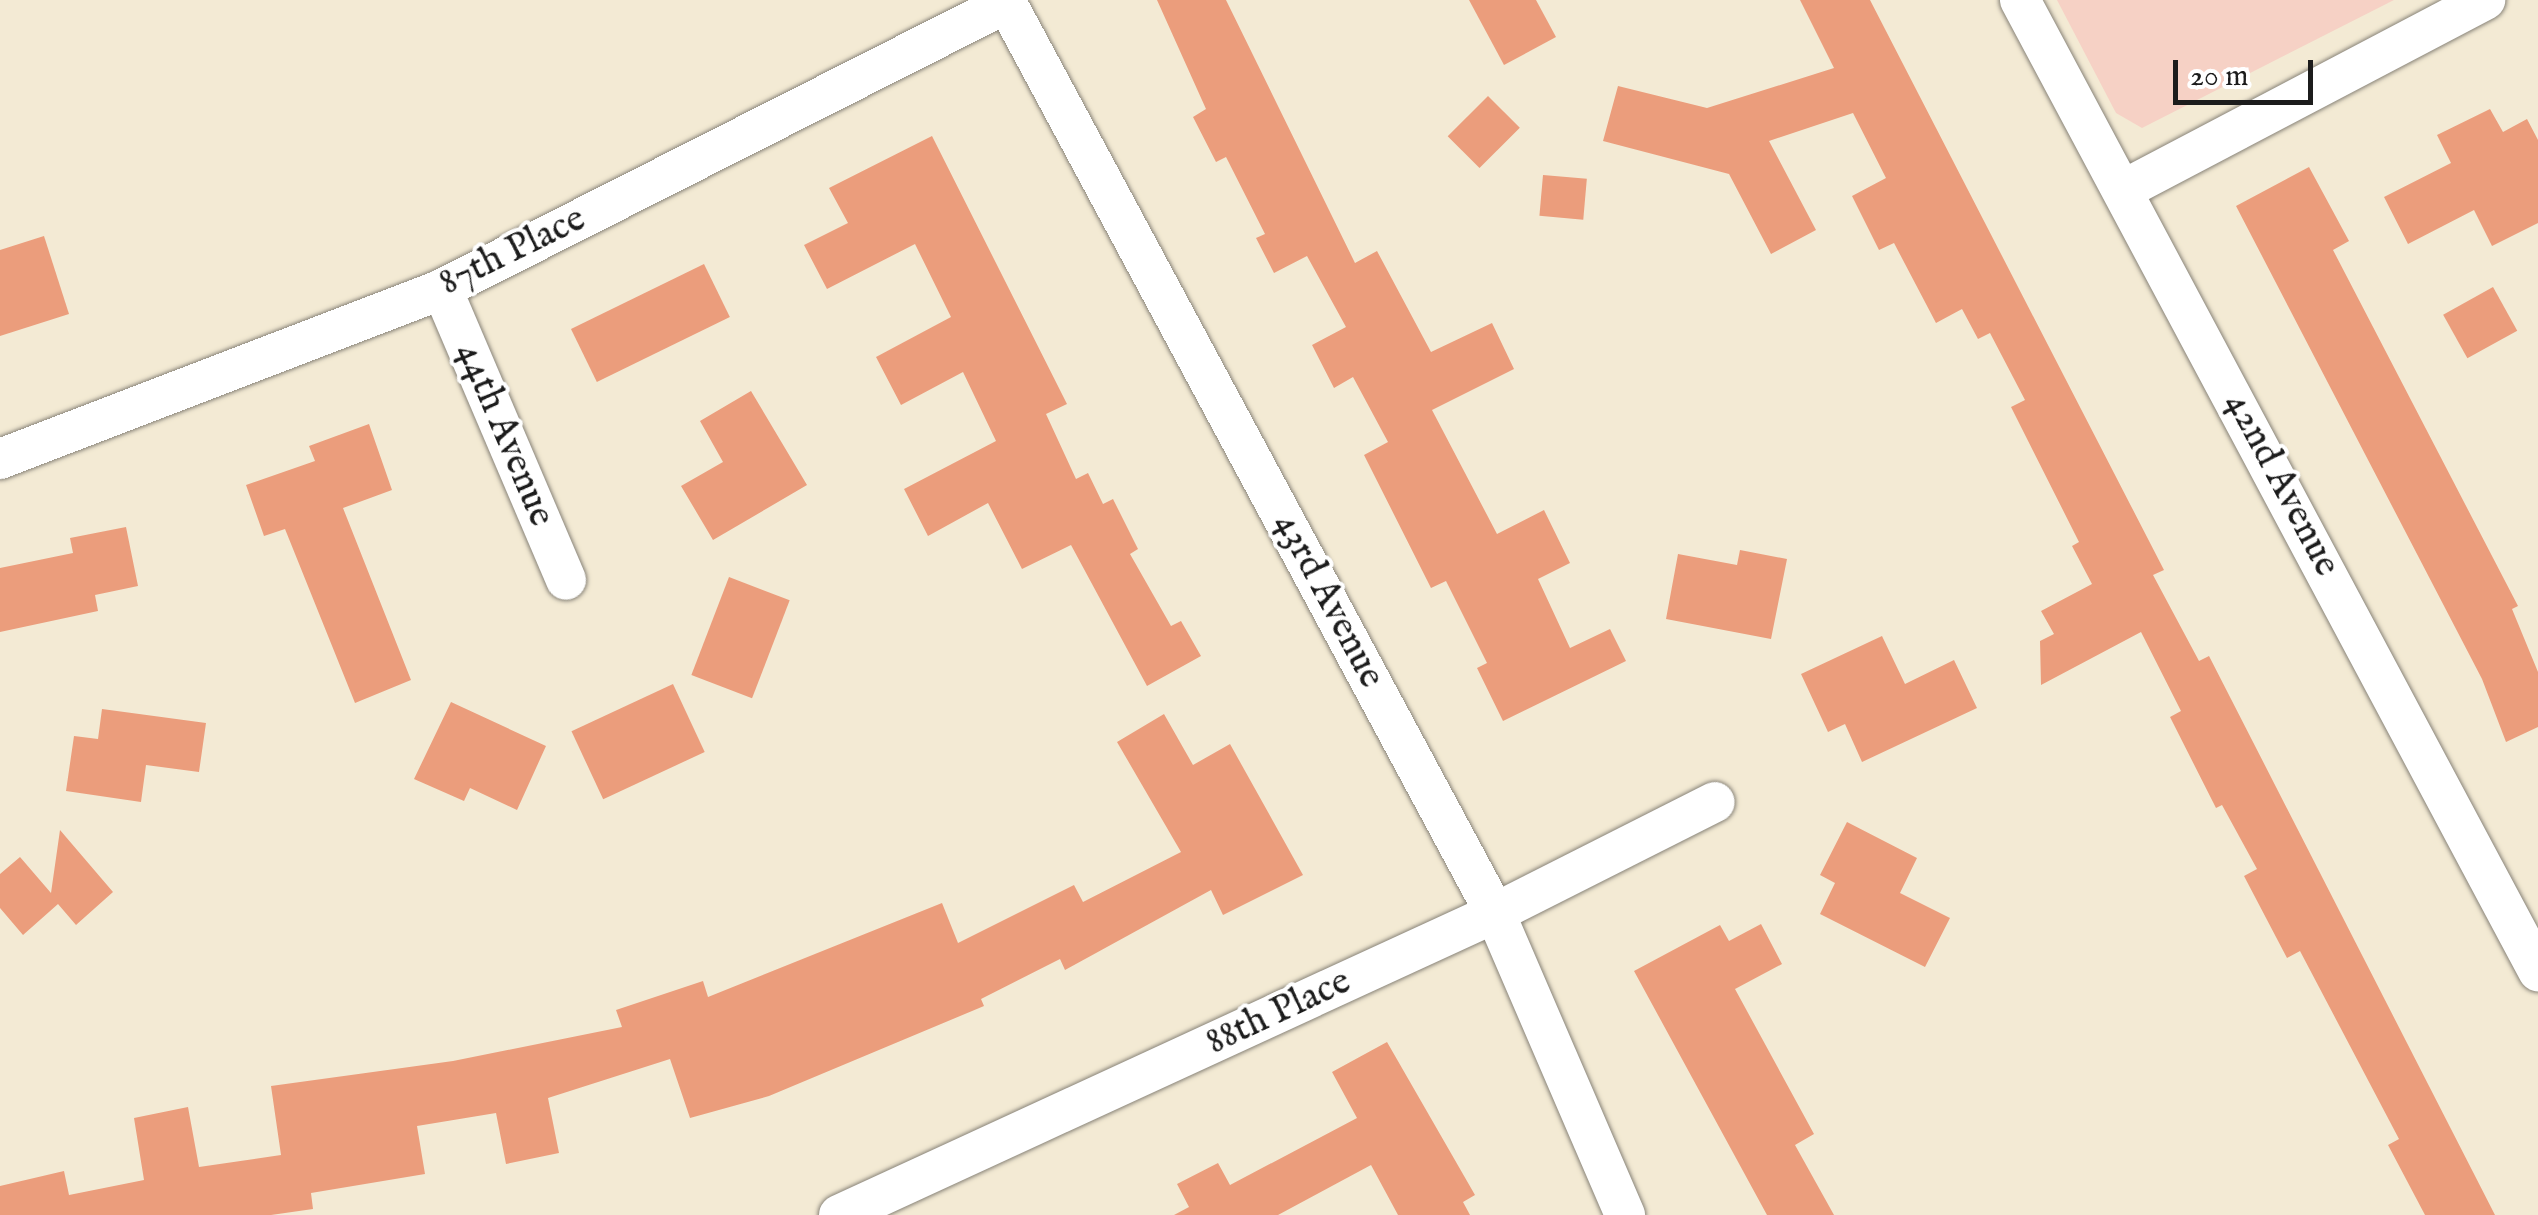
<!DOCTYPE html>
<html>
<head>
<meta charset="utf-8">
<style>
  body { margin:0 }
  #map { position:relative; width:2538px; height:1215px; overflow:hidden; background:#f3ead4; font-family:"IM FELL English",serif }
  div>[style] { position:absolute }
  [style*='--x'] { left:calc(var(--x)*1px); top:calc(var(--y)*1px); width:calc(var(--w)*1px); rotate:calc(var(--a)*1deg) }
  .built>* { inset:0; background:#f6d1c5 }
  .building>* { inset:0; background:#eb9d7c; transform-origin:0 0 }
  .roads { filter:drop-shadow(0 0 2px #888378) drop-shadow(0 0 2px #888378) }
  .minor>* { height:40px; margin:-20px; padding:0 20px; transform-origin:20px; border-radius:20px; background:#fff }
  span { translate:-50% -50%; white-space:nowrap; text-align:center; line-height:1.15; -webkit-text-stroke:8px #fff; paint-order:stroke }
  .street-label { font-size:38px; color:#1c1c1c }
  .scale { position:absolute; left:2173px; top:60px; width:140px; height:45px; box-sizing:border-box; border:5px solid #1c1c1c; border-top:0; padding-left:12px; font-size:30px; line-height:35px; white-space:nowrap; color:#1c1c1c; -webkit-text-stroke:8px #fff; paint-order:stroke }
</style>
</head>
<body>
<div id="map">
  <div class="built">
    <i style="clip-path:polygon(2057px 0,2394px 0,2142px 128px,2116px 113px)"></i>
  </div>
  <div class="building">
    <i style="clip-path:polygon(1157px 0,1226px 0,1355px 263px,1377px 251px,1431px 352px,1492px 323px,1514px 369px,1432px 410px,1497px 534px,1544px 510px,1570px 563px,1538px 579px,1570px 648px,1610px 629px,1626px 661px,1503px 721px,1477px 668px,1487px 663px,1446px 581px,1431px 588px,1364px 455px,1388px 442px,1353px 377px,1334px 388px,1312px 345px,1346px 327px,1307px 256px,1274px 273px,1256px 238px,1265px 234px,1226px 157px,1216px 162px,1193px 117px,1206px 109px)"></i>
    <i style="clip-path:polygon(1469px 0,1536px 0,1556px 37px,1504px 65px)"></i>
    <i style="clip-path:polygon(1800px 0,1870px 0,2164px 570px,2153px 575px,2199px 661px,2209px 656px,2495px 1215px,2425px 1215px,2388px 1145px,2399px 1139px,2300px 951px,2287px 958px,2244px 876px,2257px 869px,2222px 805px,2216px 808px,2170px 717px,2181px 711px,2141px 632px,2041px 685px,2040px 641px,2054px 634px,2041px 611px,2092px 584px,2072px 546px,2079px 542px,2011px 407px,2025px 400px,1990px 333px,1978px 339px,1962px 309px,1936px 323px,1894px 243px,1879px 250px,1852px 196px,1886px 178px,1853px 113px,1769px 141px,1816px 230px,1771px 254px,1729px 174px,1603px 141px,1618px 86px,1707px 108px,1834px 68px)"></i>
    <i style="left:1488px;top:96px;width:45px;height:57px;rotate:45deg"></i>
    <i style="clip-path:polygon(2490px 109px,2503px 132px,2527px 119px,2538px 140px,2538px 223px,2492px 246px,2474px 210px,2408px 244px,2384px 197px,2451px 163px,2437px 135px)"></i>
    <i style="clip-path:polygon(932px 136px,1067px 404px,1046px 414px,1076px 479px,1088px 473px,1103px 504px,1113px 499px,1138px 549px,1130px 554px,1171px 626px,1181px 621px,1201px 656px,1147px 686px,1071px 545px,1022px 569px,988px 503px,928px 536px,904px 489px,996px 441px,963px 372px,901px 405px,876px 357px,951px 317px,915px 244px,827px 289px,804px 245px,848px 223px,829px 188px)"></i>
    <i style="clip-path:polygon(2309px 167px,2349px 241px,2333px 250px,2518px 606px,2512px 609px,2538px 672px,2538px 727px,2506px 742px,2482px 679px,2236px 206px)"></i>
    <i style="left:1543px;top:175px;width:44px;height:41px;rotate:5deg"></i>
    <i style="clip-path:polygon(44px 236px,69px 314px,0 336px,0 250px)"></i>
    <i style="left:704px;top:264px;width:59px;height:148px;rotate:64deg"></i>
    <i style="left:2493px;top:287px;width:50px;height:57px;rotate:61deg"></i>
    <i style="clip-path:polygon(751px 391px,807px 485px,713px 540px,681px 486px,723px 462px,700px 421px)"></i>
    <i style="clip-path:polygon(369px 424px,392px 490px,343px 508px,411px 680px,355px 703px,285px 529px,264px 536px,246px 485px,315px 461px,309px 446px)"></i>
    <i style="clip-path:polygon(126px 527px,138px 586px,95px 595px,98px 611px,0 632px,0 568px,73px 553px,70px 538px)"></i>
    <i style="clip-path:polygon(1740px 550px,1787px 559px,1771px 639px,1666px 619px,1678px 554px,1737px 565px)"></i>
    <i style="left:729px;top:577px;width:65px;height:105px;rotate:21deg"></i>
    <i style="clip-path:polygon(1882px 636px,1905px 684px,1954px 660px,1977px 708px,1862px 762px,1845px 724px,1828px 732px,1801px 674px)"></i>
    <i style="left:673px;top:684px;width:75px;height:112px;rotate:65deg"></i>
    <i style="clip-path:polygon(451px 702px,546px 746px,517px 810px,470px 788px,464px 801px,414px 779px)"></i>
    <i style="clip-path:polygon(102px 709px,206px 723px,199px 772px,146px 765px,141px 802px,66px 791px,74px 736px,98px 739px)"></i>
    <i style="clip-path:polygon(1164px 714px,1193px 765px,1230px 744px,1303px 875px,1223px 915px,1211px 890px,1065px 970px,1060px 959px,981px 999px,984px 1006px,769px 1096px,690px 1118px,670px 1059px,548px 1098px,559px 1153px,506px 1164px,496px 1113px,417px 1126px,425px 1174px,311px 1193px,313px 1209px,271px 1215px,0 1215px,0 1186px,64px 1171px,69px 1195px,144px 1180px,134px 1118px,188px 1107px,199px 1167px,281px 1155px,271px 1086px,453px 1061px,622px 1027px,616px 1010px,703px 981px,708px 997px,942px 903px,958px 943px,1074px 885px,1083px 902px,1181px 852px,1117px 742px)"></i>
    <i style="clip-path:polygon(1847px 822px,1917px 858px,1900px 893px,1950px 918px,1925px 967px,1820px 914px,1835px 883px,1820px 875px)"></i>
    <i style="clip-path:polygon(60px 830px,113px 892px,76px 925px,58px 904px,23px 935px,0 908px,0 874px,20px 857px,51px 893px)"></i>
    <i style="clip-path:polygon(1761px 924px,1782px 964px,1735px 989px,1814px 1134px,1795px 1145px,1834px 1215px,1767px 1215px,1634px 971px,1720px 925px,1729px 941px)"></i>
    <i style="clip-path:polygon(1387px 1042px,1475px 1195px,1463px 1202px,1470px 1215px,1398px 1215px,1371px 1165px,1278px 1215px,1174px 1215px,1189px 1207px,1177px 1184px,1218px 1163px,1230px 1185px,1357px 1118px,1332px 1072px)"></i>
  </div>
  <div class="roads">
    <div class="minor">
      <i style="--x:1005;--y:0;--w:1036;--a:61.78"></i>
      <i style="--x:1495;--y:913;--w:329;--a:66.7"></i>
      <i style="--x:2020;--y:0;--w:1101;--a:61.92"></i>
      <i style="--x:2125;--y:189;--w:407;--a:-27.7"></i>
      <i style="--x:442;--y:289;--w:316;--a:66.9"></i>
      <i style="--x:0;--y:459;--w:474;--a:-21"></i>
      <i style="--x:442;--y:289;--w:633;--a:-26.85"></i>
      <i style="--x:839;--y:1215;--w:722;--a:-24.72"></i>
      <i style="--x:1495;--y:913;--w:246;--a:-26.8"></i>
    </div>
  </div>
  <div class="street-label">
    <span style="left:513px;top:252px;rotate:-26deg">87th Place</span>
    <span style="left:504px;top:435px;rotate:67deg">44th Avenue</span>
    <span style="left:2281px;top:485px;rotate:62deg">42nd Avenue</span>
    <span style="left:1328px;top:601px;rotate:62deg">43rd Avenue</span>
    <span style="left:1279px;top:1013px;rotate:-25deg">88th Place</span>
  </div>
  <div class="scale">20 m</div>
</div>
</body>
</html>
